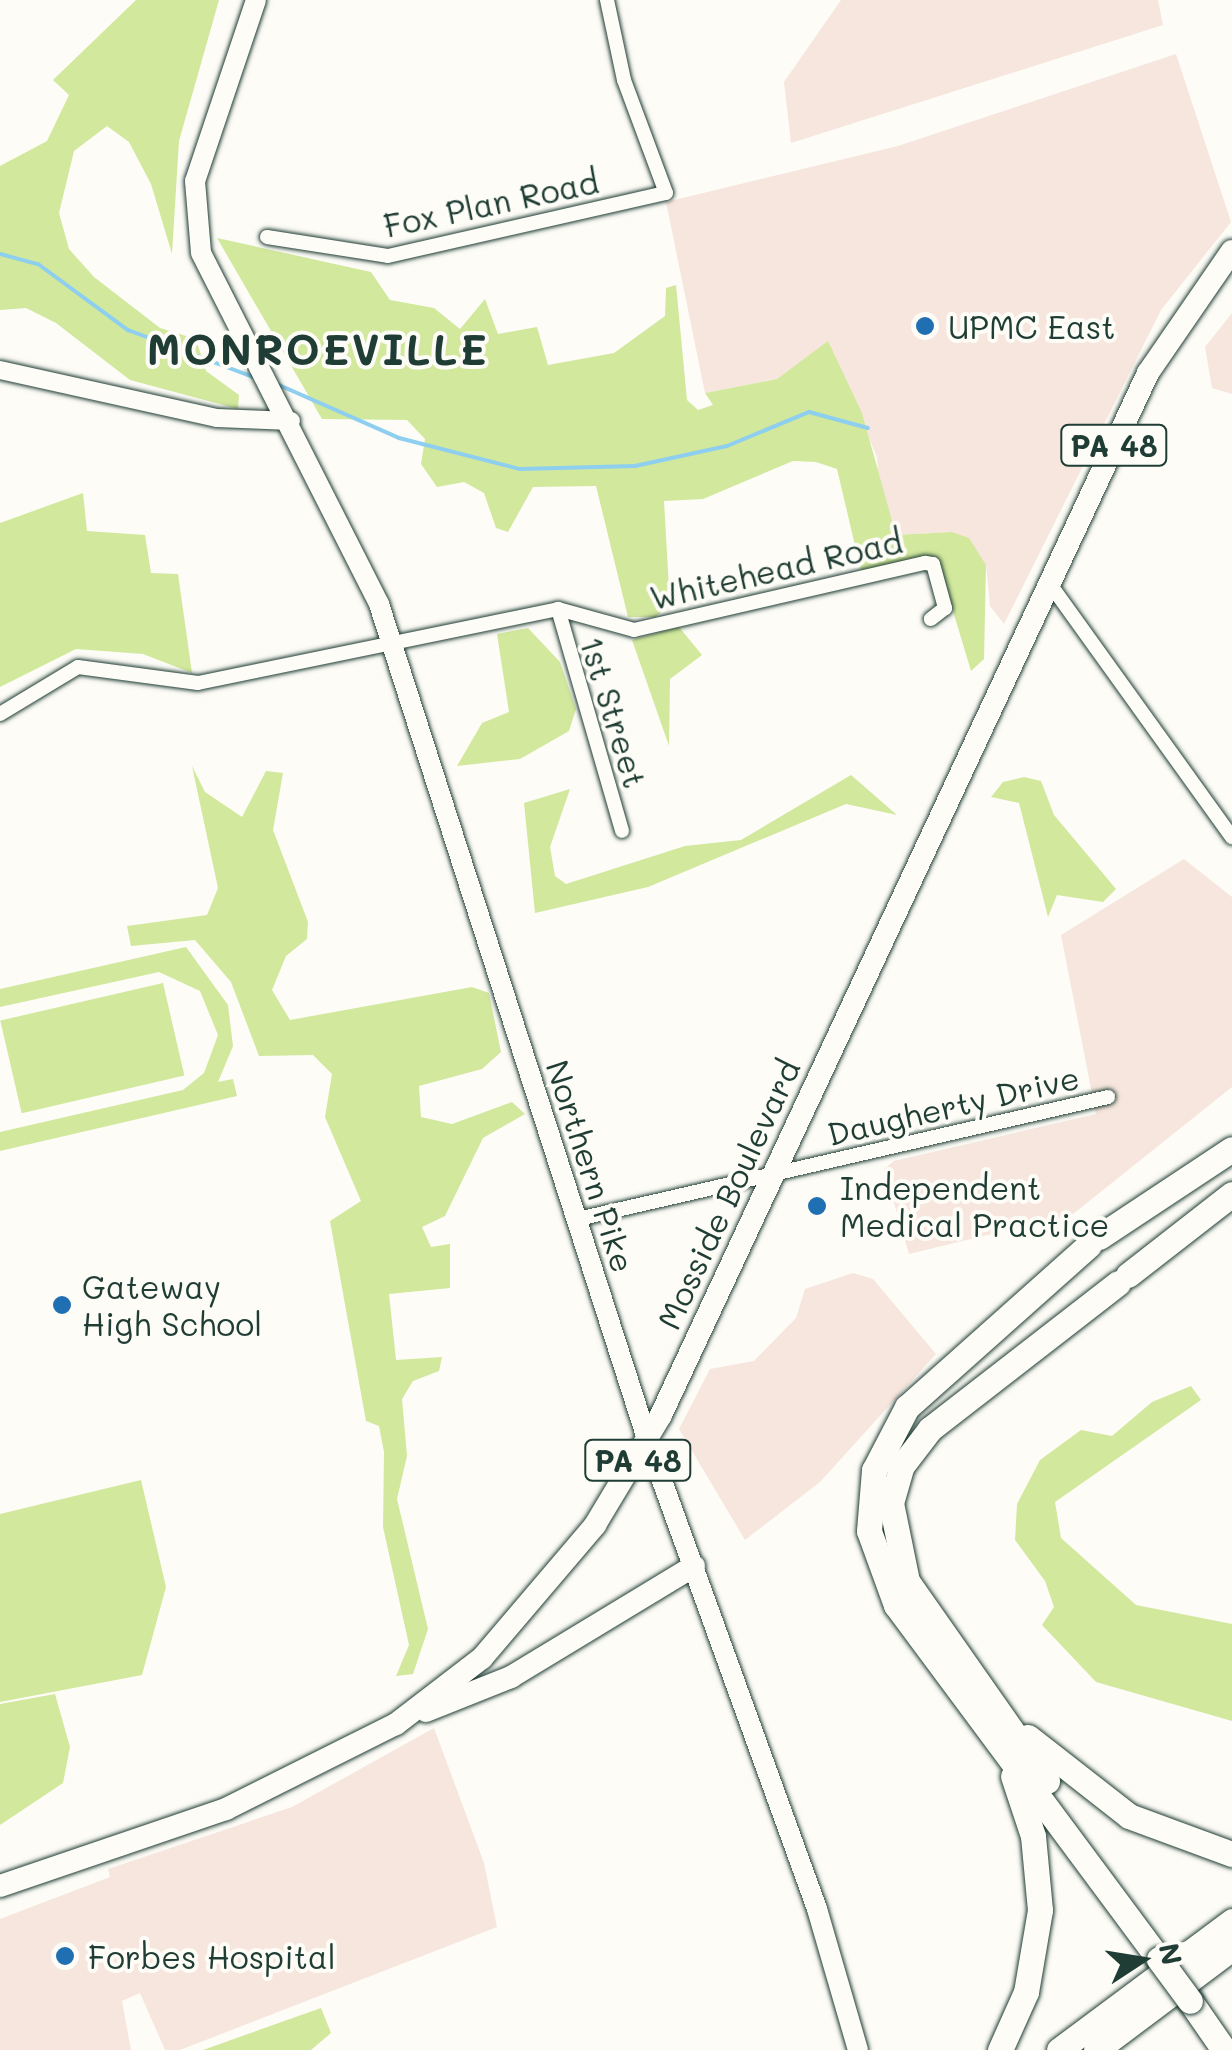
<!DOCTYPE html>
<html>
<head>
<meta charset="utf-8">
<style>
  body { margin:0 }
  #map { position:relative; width:1232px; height:2050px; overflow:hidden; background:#fdfcf7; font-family:Mali,sans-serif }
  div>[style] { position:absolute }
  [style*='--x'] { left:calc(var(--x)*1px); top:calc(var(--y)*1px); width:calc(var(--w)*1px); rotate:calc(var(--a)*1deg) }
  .built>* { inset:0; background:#f7e6dd }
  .green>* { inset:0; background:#d2e89d; transform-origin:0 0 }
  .stream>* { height:4px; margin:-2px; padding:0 2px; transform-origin:2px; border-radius:2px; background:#8eceef }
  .roads { filter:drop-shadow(0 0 2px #1f3d34) drop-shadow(0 0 2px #1f3d34) }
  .minor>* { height:14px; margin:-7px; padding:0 7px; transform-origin:7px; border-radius:7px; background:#fdfcf7 }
  .tertiary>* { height:18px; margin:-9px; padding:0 9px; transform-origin:9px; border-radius:9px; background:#fdfcf7 }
  .secondary>* { height:20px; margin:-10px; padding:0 10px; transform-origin:10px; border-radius:10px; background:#fdfcf7 }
  .primary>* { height:22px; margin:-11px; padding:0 11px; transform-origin:11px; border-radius:11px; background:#fdfcf7 }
  .motorway>* { height:25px; margin:-12.5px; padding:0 12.5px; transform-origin:12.5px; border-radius:12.5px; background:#fdfcf7 }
  .bridges { filter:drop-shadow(0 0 2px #1f3d34) drop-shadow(0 0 2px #1f3d34) }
  .motorway-bridge>* { height:25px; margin:-12.5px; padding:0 12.5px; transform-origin:12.5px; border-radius:12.5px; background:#fdfcf7 }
  .dots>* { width:28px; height:28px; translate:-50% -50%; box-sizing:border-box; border:5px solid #fdfcf7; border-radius:50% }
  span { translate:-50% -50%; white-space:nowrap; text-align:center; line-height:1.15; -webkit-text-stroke:8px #fdfcf7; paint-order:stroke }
  .shield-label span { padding:2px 8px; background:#fdfcf7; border:2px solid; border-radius:8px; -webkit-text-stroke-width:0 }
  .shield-label { font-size:30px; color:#1f3d34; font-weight:700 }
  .street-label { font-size:32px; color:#1f3d34 }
  .poi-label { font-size:32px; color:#1f3d34 }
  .left { translate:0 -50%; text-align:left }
  .district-label { font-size:42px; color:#1f3d34; font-weight:700; letter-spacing:2.5px }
  .north { position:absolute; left:1092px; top:1910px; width:100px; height:100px; -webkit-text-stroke:8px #fdfcf7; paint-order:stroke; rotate:78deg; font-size:28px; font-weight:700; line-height:40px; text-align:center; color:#1f3d34 }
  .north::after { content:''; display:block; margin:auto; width:35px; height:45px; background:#1f3d34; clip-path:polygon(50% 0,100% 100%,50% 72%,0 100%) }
</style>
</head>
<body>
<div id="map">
  <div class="built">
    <i style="clip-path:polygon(841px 0,1158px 0,1163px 25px,791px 143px,784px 82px)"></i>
    <i style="clip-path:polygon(1176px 54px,1231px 222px,1161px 310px,1004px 624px,990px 606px,986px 565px,951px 532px,897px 535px,880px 498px,877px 457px,828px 342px,777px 379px,705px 393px,666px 202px,898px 146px)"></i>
    <i style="clip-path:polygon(1232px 313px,1232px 394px,1212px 388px,1205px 347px)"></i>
    <i style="clip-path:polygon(1184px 859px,1232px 897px,1232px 1087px,1073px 1214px,909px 1254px,884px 1169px,894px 1161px,1096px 1114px,1061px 935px)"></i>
    <i style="clip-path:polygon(853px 1273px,873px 1279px,936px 1354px,820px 1482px,745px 1540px,679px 1429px,710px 1369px,754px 1361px,796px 1318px,805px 1289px)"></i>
    <i style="clip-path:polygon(434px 1728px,484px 1863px,497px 1927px,180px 2050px,165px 2050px,140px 1993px,122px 2001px,131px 2050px,0 2050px,0 1919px,110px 1877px,108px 1869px,292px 1807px)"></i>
  </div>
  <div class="green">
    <i style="clip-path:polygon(136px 0,219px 0,179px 141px,172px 254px,151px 184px,129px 142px,107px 126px,74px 151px,59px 213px,69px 249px,94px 277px,160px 328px,196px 339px,206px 371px,239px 395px,238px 409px,130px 380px,56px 323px,26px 308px,0 310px,0 166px,47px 141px,69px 95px,53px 80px)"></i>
    <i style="clip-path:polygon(217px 238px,371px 272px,390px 300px,434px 308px,460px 329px,485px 299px,498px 334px,537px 327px,548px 365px,614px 353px,665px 316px,666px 288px,676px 285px,687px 400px,698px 410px,713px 405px,705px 393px,777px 379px,828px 341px,862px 413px,896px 535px,952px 532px,969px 538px,986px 565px,984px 659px,971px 671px,937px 558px,861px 571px,837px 469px,816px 462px,793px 461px,703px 499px,664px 501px,670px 606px,655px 617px,628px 617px,596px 486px,533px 487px,508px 532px,496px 528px,484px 493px,464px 482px,437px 487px,421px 464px,425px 439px,407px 420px,322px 419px)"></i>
    <i style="clip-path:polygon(83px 493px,87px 531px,145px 535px,151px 573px,178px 574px,192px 673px,143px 654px,76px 649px,0 687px,0 523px)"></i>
    <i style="clip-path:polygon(679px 627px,702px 655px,670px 679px,669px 746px,632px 640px)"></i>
    <i style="clip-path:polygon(528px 628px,560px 662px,576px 709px,569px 731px,520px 759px,457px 766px,482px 723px,509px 712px,497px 634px)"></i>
    <i style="clip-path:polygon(192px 766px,205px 792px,242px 817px,266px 771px,283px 773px,273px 830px,308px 922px,307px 939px,286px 956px,272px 990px,290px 1020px,472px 987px,489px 993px,501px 1052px,482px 1069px,419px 1086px,421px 1117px,452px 1124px,512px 1102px,525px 1114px,483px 1138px,445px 1216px,422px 1227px,431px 1247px,450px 1244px,450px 1288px,389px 1294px,396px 1360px,442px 1357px,439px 1371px,413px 1381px,402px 1399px,407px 1456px,397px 1499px,428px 1629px,413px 1674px,396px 1676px,409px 1645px,383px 1527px,384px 1452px,379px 1426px,366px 1421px,330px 1221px,361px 1201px,325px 1117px,332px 1074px,313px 1055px,259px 1056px,231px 982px,195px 940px,131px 946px,127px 926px,207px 915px,218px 888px)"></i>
    <i style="clip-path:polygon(851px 775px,897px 815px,846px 804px,648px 887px,535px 913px,524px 803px,570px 789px,550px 847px,555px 876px,566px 884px,685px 846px,741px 840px)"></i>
    <i style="clip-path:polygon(1024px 777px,1041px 781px,1054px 815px,1116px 889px,1103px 902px,1057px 895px,1048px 917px,1019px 803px,991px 797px,1003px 782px)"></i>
    <i style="clip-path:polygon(186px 947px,228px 1005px,233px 1046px,218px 1082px,233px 1079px,237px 1096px,0 1151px,0 1132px,183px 1090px,204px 1073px,218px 1035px,200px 991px,159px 972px,0 1007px,0 989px)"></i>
    <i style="left:163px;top:983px;width:95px;height:167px;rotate:77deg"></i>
    <i style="clip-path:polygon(1191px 1386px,1201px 1400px,1055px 1502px,1061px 1538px,1136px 1605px,1232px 1624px,1232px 1721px,1096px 1682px,1042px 1625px,1054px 1607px,1045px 1581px,1015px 1540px,1017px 1504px,1040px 1460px,1081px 1430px,1112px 1436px,1152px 1402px)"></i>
    <i style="clip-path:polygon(141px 1480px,166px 1587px,142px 1675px,0 1702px,0 1514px)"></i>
    <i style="clip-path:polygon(55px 1694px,70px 1747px,63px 1783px,0 1825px,0 1704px)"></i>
    <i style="clip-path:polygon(321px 2008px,331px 2033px,311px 2050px,203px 2050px)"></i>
  </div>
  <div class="stream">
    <i style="--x:0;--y:254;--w:39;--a:15"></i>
    <i style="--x:38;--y:264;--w:112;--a:36.3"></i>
    <i style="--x:128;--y:330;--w:137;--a:20.6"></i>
    <i style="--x:279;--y:385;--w:131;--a:23.8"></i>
    <i style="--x:399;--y:438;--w:125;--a:14.4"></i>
    <i style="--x:520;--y:469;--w:115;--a:-1.5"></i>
    <i style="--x:635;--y:466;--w:94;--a:-12.3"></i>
    <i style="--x:727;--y:446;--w:89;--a:-22.5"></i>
    <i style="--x:809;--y:412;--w:61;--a:15.2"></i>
  </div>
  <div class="roads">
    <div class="minor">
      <i style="--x:267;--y:237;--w:122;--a:8.9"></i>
      <i style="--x:388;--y:256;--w:285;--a:-12.8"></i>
      <i style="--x:666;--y:193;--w:121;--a:-110.4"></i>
      <i style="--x:624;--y:80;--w:82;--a:-102"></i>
      <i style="--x:1050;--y:584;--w:312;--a:54.3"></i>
      <i style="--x:558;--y:609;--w:231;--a:73.9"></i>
      <i style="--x:0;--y:714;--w:91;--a:-31.1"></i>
      <i style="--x:78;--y:667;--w:121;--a:7.6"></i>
      <i style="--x:198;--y:683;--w:368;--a:-11.6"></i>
      <i style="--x:558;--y:609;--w:79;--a:15.4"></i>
      <i style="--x:634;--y:630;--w:299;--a:-13"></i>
      <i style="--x:925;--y:563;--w:8;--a:7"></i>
      <i style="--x:933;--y:564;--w:46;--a:74.7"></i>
      <i style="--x:945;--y:608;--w:18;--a:142"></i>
      <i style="--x:578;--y:1219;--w:544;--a:-12.96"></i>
    </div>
    <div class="tertiary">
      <i style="--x:0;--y:370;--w:222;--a:12.5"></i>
      <i style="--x:217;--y:418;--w:74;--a:2.3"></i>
    </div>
    <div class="secondary">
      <i style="--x:256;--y:0;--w:191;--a:108.6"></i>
      <i style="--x:195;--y:181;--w:72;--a:85.2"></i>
      <i style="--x:201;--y:253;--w:394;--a:63.1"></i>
      <i style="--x:379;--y:604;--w:880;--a:72.2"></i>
      <i style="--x:648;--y:1442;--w:497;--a:70.1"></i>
      <i style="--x:817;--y:1909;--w:147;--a:73.8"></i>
    </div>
    <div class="primary">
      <i style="--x:426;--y:1711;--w:92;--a:-21.8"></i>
      <i style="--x:511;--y:1677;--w:214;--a:-31.2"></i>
      <i style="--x:0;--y:1886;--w:239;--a:-18.8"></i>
      <i style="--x:226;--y:1809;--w:190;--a:-26.6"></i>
      <i style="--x:396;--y:1724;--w:108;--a:-37.5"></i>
      <i style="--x:482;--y:1658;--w:175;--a:-49.6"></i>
      <i style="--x:595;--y:1525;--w:128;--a:-59"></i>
      <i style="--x:661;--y:1415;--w:1150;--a:-64.95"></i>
      <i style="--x:1148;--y:373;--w:148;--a:-55.5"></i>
    </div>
    <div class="motorway">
      <i style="--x:1099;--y:1237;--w:159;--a:-33.5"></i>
      <i style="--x:1089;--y:1245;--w:244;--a:138.3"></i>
      <i style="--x:907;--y:1407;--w:71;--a:117.6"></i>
      <i style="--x:874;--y:1470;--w:61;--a:94.7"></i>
      <i style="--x:869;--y:1531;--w:79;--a:70"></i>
      <i style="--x:896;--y:1605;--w:441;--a:53.4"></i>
      <i style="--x:1128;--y:1275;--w:132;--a:-37.9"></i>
      <i style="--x:1028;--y:1737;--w:128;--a:38"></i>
      <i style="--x:1129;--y:1816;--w:110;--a:20.3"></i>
      <i style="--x:1047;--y:1781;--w:244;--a:-125"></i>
      <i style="--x:907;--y:1581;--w:80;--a:-101.6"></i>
      <i style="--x:891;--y:1503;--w:37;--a:-74"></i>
      <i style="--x:901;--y:1467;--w:48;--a:-52.7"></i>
      <i style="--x:930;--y:1429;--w:238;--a:-37.8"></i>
      <i style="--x:1190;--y:2001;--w:60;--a:55.2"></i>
      <i style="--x:1000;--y:2050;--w:64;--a:-65.9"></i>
      <i style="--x:1026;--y:1992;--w:83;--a:-80.3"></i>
      <i style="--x:1040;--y:1910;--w:74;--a:-95.4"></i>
      <i style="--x:1033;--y:1836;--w:63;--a:-108.4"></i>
      <i style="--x:1059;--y:2050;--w:216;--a:-36.7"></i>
      <i style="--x:1096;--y:2050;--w:170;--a:-36.9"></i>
    </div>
  </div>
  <div class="bridges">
    <div class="motorway-bridge">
      <i style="--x:1159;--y:1959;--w:52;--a:53.6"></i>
    </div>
  </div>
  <div class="dots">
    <i style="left:925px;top:326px;background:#1f6fb2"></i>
    <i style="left:817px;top:1206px;background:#1f6fb2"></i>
    <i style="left:62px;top:1305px;background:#1f6fb2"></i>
    <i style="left:65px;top:1956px;background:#1f6fb2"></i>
  </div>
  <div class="shield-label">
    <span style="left:1114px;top:445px">PA 48</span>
    <span style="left:638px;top:1460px">PA 48</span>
  </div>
  <div class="street-label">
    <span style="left:491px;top:203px;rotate:-12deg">Fox Plan Road</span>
    <span style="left:776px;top:569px;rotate:-13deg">Whitehead Road</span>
    <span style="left:614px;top:712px;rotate:73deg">1st Street</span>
    <span style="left:953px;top:1105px;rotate:-13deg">Daugherty Drive</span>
    <span style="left:591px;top:1166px;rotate:72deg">Northern Pike</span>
    <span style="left:728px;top:1194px;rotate:-65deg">Mosside Boulevard</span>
  </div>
  <div class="poi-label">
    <span class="left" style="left:948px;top:326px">UPMC East</span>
    <span class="left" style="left:840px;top:1206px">Independent<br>Medical Practice</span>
    <span class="left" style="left:82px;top:1305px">Gateway<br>High School</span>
    <span class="left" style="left:88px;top:1956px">Forbes Hospital</span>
  </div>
  <div class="district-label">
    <span style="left:318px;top:349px">MONROEVILLE</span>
  </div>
  <div class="north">N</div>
</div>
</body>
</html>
